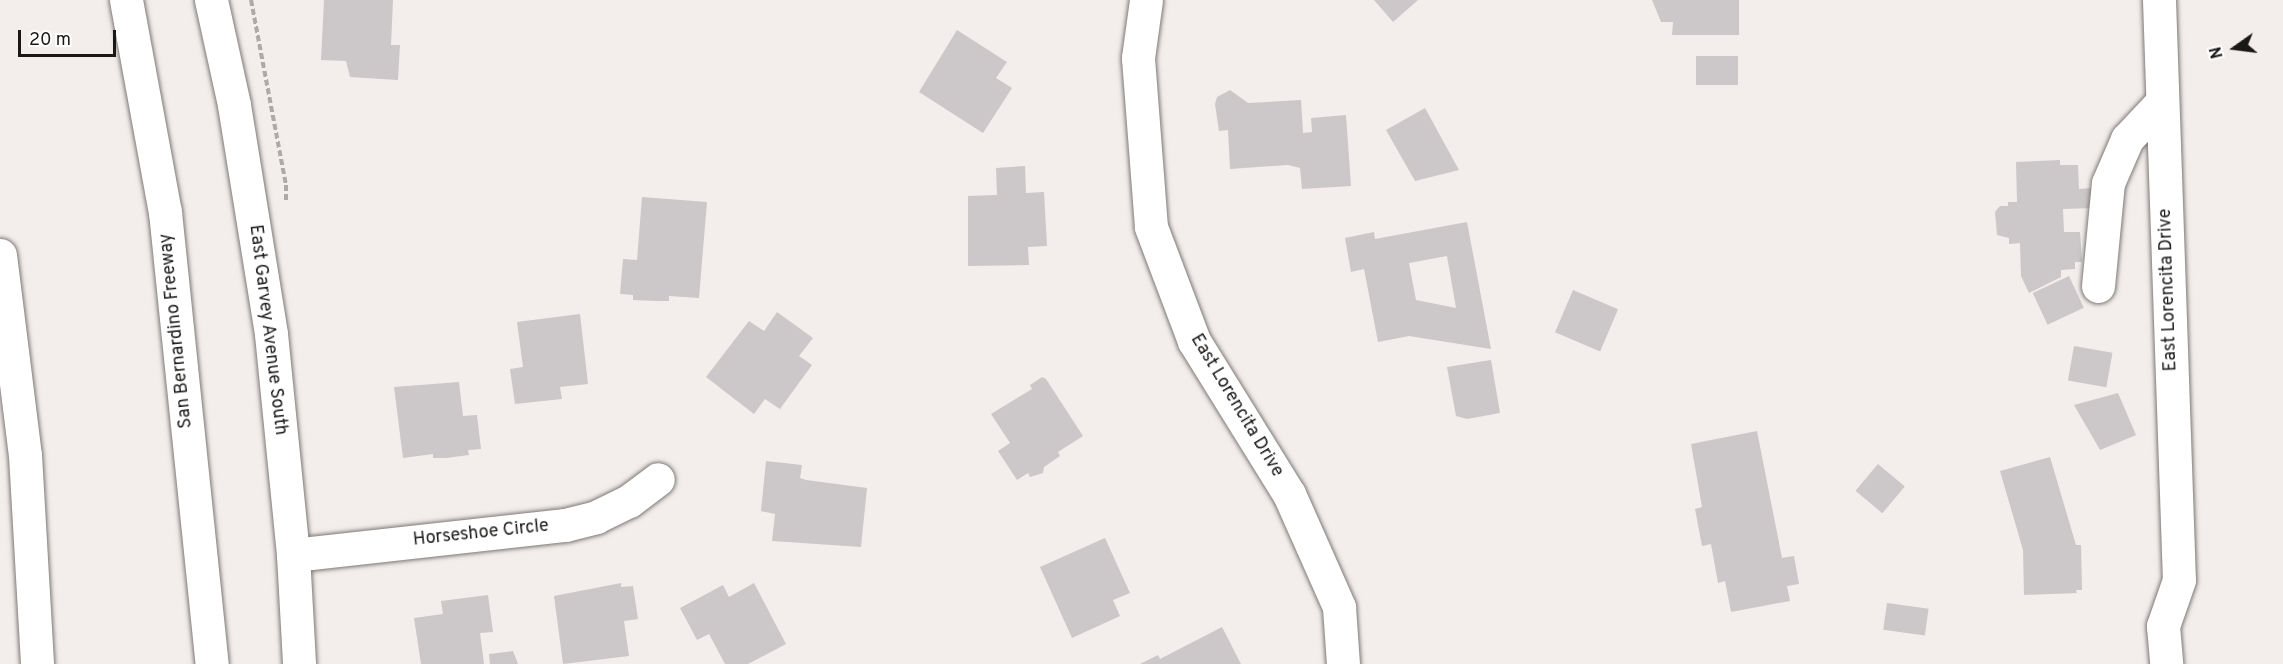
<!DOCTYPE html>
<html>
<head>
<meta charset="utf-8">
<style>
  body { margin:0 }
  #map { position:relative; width:2283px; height:664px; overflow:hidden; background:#f3eeeb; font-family:Overpass,sans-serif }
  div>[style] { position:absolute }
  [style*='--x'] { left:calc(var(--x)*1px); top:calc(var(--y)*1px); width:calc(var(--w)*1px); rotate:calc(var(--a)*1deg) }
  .building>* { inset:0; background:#ccc7c9; transform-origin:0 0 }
  .path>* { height:4px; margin-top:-2px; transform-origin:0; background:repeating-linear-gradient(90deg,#ada9a7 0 6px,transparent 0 9px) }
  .roads { filter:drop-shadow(0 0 2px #7e7976) drop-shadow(0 0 2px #7e7976) }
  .minor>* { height:33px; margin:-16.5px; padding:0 16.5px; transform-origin:16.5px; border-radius:16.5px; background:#fff }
  .highway>* { height:33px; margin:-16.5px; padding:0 16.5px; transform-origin:16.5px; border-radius:16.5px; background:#fff }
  span { translate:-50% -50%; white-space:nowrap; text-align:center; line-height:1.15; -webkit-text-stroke:4.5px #fff; paint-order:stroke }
  .street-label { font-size:18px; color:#1a1817 }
  .north { position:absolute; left:2205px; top:18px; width:60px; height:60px; -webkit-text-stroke:4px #fff; paint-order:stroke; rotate:256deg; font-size:16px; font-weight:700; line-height:24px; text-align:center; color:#1a1817 }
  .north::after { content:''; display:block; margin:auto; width:21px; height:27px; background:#1a1817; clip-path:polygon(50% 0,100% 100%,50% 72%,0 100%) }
  .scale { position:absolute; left:18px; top:30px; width:98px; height:27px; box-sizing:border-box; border:3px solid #1a1817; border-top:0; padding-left:8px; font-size:18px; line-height:21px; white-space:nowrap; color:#1a1817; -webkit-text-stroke:4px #fff; paint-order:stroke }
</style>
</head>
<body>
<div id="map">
  <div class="building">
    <i style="clip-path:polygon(324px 0,393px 0,391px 45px,400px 45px,398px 80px,350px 77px,346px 61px,321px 60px)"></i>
    <i style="clip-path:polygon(1374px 0,1418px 0,1393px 22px)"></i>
    <i style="clip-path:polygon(1652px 0,1739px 0,1739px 35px,1672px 35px,1673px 22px,1661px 22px)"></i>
    <i style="clip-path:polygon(957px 30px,1007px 62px,996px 78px,1012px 88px,983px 133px,919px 92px)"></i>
    <i style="left:1696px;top:56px;width:42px;height:29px"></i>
    <i style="clip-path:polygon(1230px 90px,1248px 103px,1301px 100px,1303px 133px,1312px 132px,1311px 118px,1346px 115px,1351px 186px,1302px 189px,1300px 168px,1288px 165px,1230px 169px,1228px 130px,1219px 131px,1215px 104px,1217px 97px)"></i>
    <i style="clip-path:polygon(1425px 108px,1459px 170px,1415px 181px,1386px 130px)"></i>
    <i style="clip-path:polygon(2060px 160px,2060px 165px,2078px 165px,2079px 189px,2093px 188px,2094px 208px,2063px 209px,2064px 232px,2080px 232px,2082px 262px,2075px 262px,2075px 269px,2061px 270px,2061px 277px,2029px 293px,2021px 276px,2020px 243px,2009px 244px,2009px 238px,1997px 235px,1995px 212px,2000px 206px,2008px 206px,2008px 202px,2017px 202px,2016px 162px)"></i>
    <i style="clip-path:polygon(1025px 166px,1026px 193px,1044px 192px,1047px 246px,1028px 247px,1029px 265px,968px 266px,968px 196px,997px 195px,996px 168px)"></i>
    <i style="clip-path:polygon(642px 197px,707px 202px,699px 298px,669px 296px,669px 301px,657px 301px,633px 300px,633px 295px,620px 294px,623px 259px,637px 260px)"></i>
    <i style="clip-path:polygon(evenodd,1467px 222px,1491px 349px,1409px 336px,1378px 342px,1364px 269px,1351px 272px,1345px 238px,1374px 232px,1375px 239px,1467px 222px,1447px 256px,1456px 308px,1416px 300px,1409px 263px,1447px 256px)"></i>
    <i style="left:2069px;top:276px;width:35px;height:40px;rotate:65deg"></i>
    <i style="left:1573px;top:290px;width:49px;height:46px;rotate:23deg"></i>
    <i style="clip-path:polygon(777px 312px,813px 338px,799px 356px,812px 365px,780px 409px,765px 399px,754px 414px,706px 377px,749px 321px,764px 331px)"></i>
    <i style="clip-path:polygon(580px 314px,588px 384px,560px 387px,562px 399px,515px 404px,510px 369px,523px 367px,517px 322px)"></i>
    <i style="left:2074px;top:346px;width:39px;height:35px;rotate:10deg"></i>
    <i style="clip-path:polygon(1491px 360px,1500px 413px,1467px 419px,1456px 416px,1447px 367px)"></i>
    <i style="clip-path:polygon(1042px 377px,1046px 379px,1083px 436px,1058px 452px,1060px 456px,1044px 467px,1043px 473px,1030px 477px,1028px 473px,1017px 480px,998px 451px,1010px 443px,991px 414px,1032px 389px,1030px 385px)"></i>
    <i style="clip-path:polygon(459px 382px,463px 416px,477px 415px,481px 449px,468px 450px,469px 455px,446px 458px,433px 458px,433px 454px,403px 458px,394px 387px)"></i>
    <i style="clip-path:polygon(2118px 393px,2136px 435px,2100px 450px,2074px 405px)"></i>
    <i style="clip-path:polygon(1757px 431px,1782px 558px,1794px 556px,1799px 584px,1787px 586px,1790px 601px,1731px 612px,1725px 581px,1718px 583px,1711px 544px,1702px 546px,1695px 509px,1702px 507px,1691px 444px)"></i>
    <i style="clip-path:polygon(2050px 457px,2076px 545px,2081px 545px,2082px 590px,2076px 590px,2077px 593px,2024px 595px,2023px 550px,2000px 471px)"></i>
    <i style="clip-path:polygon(766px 461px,802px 465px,800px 478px,806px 480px,867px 488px,861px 547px,772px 541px,775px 514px,761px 511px)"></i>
    <i style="left:1878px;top:464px;width:35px;height:35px;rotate:40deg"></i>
    <i style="clip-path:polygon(1105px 538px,1130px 593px,1113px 600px,1120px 616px,1072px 638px,1040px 567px)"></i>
    <i style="clip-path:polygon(621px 583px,621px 587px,633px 586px,638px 619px,624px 621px,629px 656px,563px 664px,554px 596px)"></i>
    <i style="clip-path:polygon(754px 583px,786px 644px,748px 664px,725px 664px,709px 634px,697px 640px,680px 608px,723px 585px,729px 597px)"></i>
    <i style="clip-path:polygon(488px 595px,493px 632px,480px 633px,484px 664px,421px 664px,414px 618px,443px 614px,441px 601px)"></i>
    <i style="left:1887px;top:603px;width:42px;height:27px;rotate:8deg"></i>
    <i style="clip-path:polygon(1222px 627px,1241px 664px,1140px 664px,1158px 655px,1160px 659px)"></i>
    <i style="clip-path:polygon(513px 651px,518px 664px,490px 664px,489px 654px)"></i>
  </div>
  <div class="path">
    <i style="--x:251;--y:0;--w:188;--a:79.3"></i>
    <i style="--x:286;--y:185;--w:18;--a:90"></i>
  </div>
  <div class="roads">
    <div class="minor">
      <i style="--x:211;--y:0;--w:107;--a:77.6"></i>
      <i style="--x:234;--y:105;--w:232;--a:80.8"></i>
      <i style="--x:271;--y:334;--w:222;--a:84.3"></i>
      <i style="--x:293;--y:555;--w:109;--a:86.8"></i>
      <i style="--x:1146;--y:0;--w:59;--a:97.9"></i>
      <i style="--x:1138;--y:58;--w:169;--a:85.6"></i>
      <i style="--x:1151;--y:227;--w:122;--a:69.3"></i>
      <i style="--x:1194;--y:341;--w:180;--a:58.2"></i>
      <i style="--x:1289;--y:494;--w:124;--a:66.1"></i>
      <i style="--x:1339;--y:607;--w:57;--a:86"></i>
      <i style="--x:2159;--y:0;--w:580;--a:88.03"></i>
      <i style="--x:2179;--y:580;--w:49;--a:109.2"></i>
      <i style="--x:2163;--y:626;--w:38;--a:85"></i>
      <i style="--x:2098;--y:286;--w:103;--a:-84.5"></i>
      <i style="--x:2108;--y:183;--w:48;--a:-66.6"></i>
      <i style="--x:2127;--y:139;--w:51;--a:-46.6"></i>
      <i style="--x:293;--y:555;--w:274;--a:-6.3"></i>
      <i style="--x:565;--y:525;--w:32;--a:-14"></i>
      <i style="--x:596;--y:517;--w:37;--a:-26"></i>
      <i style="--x:629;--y:501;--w:36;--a:-37"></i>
    </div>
    <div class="highway">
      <i style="--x:126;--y:0;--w:216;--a:79.6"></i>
      <i style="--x:165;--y:212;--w:454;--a:84.1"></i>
      <i style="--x:0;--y:255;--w:202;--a:82.9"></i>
      <i style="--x:25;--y:455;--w:209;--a:86.7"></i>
    </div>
  </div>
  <div class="street-label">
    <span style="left:2169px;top:290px;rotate:-92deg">East Lorencita Drive</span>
    <span style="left:267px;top:330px;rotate:83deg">East Garvey Avenue South</span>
    <span style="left:177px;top:331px;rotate:-96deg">San Bernardino Freeway</span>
    <span style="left:1236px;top:406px;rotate:59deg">East Lorencita Drive</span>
    <span style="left:481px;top:534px;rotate:-6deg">Horseshoe Circle</span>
  </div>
  <div class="north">N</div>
  <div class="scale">20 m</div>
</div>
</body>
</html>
